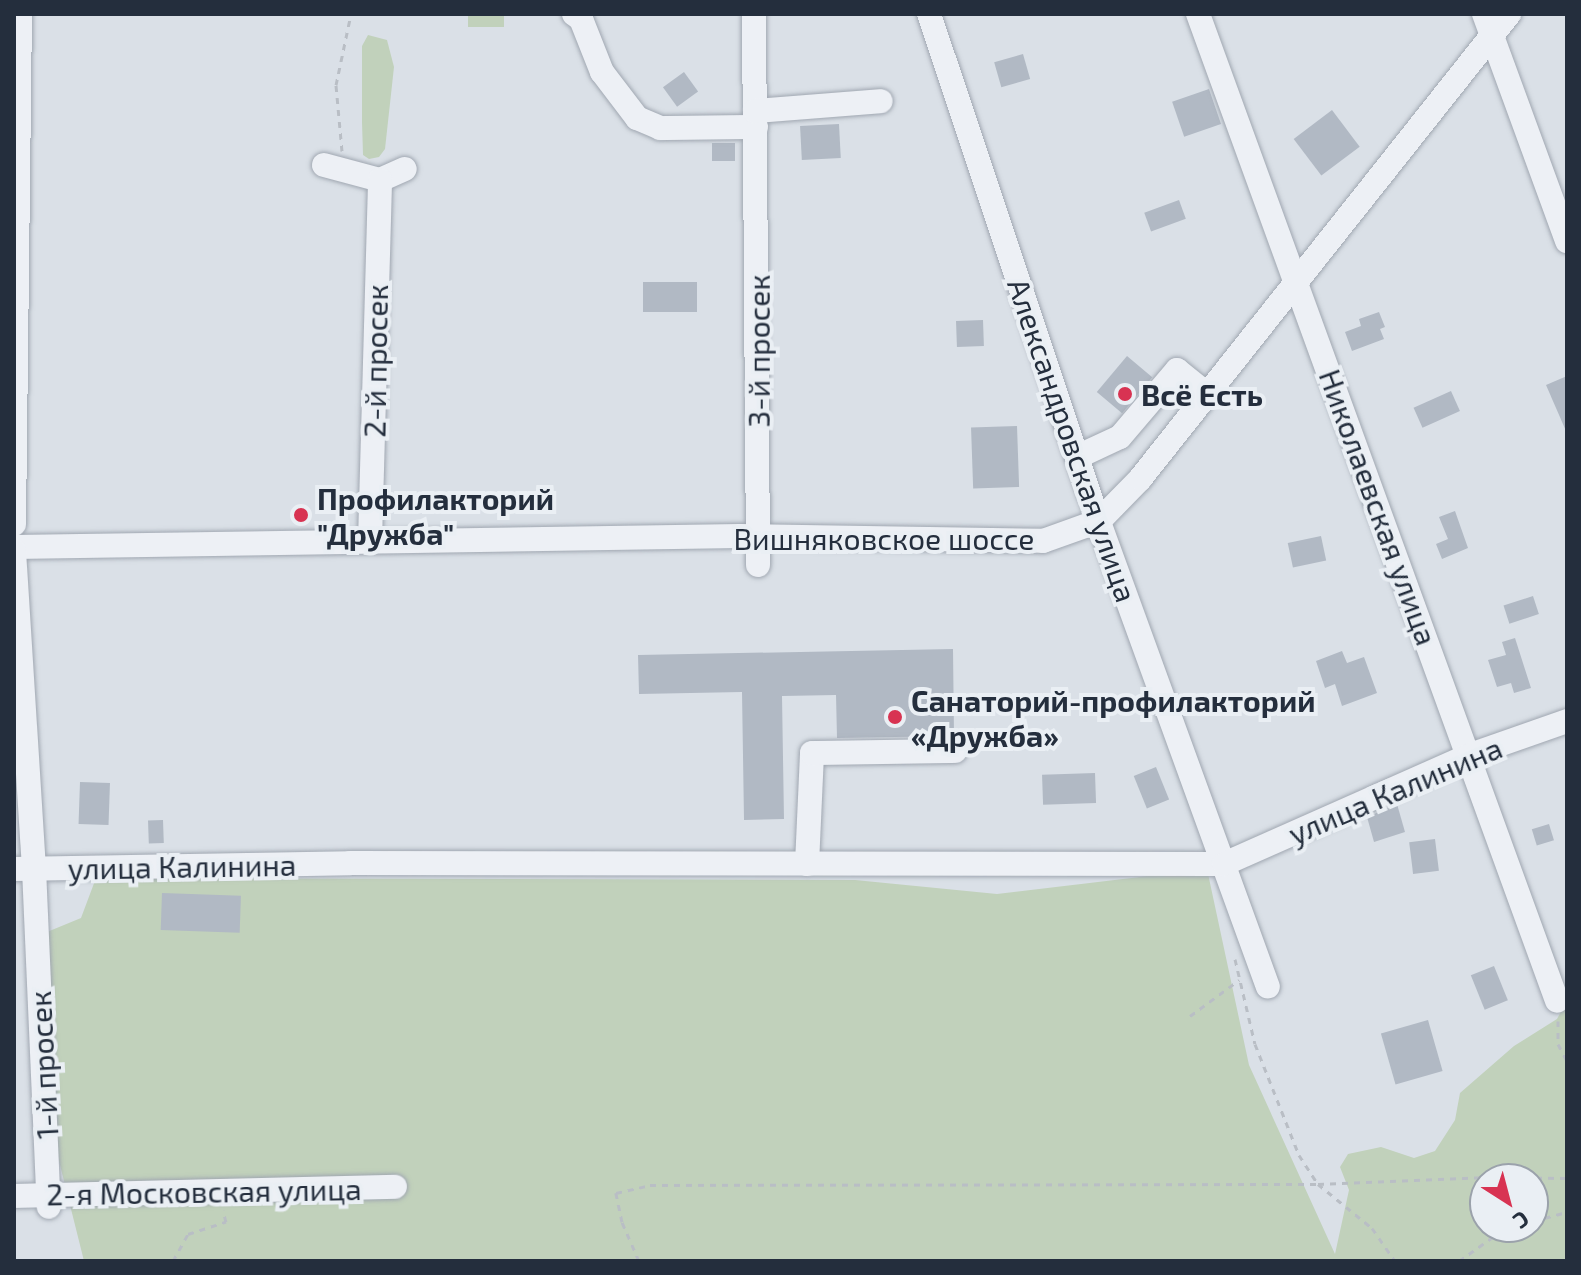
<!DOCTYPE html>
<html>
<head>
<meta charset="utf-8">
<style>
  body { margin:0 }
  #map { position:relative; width:1581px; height:1275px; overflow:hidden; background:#dae0e7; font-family:"Exo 2",sans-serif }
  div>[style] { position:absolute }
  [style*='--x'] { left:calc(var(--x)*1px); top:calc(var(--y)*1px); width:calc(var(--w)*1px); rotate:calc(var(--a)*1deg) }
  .green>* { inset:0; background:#c1d1bb; transform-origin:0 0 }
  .building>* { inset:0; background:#b1b9c4; transform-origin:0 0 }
  .path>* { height:3px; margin-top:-1.5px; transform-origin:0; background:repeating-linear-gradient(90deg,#b9bec5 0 6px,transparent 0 12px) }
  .roads { filter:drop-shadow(0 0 2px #a0a7b1) drop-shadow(0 0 2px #a0a7b1) }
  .minor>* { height:24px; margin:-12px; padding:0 12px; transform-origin:12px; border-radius:12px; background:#edf0f5 }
  .dots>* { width:22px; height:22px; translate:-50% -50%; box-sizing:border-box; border:4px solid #eaeff4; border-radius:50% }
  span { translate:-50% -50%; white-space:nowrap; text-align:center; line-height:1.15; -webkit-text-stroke:8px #eaeff4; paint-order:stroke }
  .street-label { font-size:30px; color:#242e3d }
  .poi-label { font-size:30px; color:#242e3d; font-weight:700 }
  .left { translate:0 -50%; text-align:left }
  .frame { position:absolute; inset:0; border:16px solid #242e3d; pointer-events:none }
  .north { position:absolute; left:1469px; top:1163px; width:80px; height:80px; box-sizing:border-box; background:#eaeff4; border:2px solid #9ba2ab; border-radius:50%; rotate:144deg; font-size:22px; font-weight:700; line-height:32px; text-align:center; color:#242e3d }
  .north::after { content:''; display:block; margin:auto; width:28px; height:36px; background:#d83352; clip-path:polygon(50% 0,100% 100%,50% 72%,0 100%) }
</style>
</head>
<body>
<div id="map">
  <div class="green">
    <i style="left:468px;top:14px;width:36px;height:13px"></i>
    <i style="clip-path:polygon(368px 35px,387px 40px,394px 67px,385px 149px,379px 157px,369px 159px,363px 155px,362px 122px,362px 46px)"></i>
    <i style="clip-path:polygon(evenodd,1207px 869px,1249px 1065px,1335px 1254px,1349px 1190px,1340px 1167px,1348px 1154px,1381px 1147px,1414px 1158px,1435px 1151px,1455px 1120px,1460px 1093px,1514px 1046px,1557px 1019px,1567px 1000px,1567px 1261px,84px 1261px,55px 1145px,47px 932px,81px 918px,96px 878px,855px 880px,997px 894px,1207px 869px,1485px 1179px,1533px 1179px,1533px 1227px,1485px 1227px,1485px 1179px)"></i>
  </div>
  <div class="building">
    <i style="left:1023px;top:54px;width:26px;height:30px;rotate:74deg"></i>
    <i style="left:684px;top:72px;width:24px;height:26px;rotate:54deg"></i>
    <i style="left:1209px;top:89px;width:37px;height:39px;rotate:71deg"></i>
    <i style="left:1332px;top:110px;width:46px;height:48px;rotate:53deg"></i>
    <i style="left:839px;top:124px;width:34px;height:39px;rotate:87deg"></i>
    <i style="left:712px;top:143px;width:23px;height:18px"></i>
    <i style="left:1179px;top:200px;width:20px;height:37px;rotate:70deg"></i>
    <i style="left:697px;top:282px;width:30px;height:54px;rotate:90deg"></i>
    <i style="clip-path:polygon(1379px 312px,1385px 327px,1380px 329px,1384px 339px,1352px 351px,1345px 332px,1361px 326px,1359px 319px)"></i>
    <i style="left:983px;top:320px;width:26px;height:27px;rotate:88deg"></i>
    <i style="left:1127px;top:356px;width:33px;height:47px;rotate:40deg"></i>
    <i style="clip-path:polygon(1567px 376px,1567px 431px,1566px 431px,1546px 385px)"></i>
    <i style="left:1451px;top:391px;width:22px;height:41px;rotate:66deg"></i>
    <i style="left:1017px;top:426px;width:61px;height:46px;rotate:88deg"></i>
    <i style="clip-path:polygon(1455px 511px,1468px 548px,1442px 559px,1436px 544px,1448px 539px,1439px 517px)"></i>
    <i style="left:1321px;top:536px;width:25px;height:34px;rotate:78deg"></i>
    <i style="left:1533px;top:596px;width:19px;height:31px;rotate:72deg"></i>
    <i style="clip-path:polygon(1515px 638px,1531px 688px,1514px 693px,1511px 683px,1497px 687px,1488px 660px,1506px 655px,1502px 642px)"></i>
    <i style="clip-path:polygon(953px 649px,954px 736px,837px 738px,836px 695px,782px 696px,784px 819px,744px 820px,742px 692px,639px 694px,638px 655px)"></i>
    <i style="clip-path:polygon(1342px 651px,1347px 663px,1364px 657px,1377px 693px,1342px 706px,1335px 684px,1325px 688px,1316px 661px)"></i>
    <i style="left:1156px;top:767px;width:35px;height:24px;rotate:68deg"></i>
    <i style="left:1095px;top:773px;width:30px;height:53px;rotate:88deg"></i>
    <i style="left:80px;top:782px;width:30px;height:42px;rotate:2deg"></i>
    <i style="clip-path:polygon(1397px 804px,1405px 832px,1374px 842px,1367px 817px)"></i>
    <i style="left:163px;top:820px;width:23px;height:15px;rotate:88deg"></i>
    <i style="left:1549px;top:824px;width:17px;height:18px;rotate:73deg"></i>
    <i style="left:1435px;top:839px;width:32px;height:26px;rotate:83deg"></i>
    <i style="left:162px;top:893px;width:79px;height:37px;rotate:2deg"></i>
    <i style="left:1494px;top:966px;width:37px;height:25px;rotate:68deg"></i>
    <i style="left:1428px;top:1020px;width:53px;height:49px;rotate:74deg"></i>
  </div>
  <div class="path">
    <i style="--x:342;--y:151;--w:66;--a:-95.2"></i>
    <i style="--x:336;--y:85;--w:73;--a:-78.1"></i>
    <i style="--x:1235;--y:959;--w:87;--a:76.8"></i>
    <i style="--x:1255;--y:1044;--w:119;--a:68.4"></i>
    <i style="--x:1299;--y:1155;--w:35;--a:57"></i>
    <i style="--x:1318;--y:1184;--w:70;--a:39.2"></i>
    <i style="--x:1372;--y:1228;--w:40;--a:55.1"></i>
    <i style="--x:1190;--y:1016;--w:61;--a:-36.3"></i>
    <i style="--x:1558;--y:1021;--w:23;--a:90"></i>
    <i style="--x:1558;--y:1044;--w:19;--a:62"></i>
    <i style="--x:1533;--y:1221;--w:35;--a:-15"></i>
    <i style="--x:173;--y:1261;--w:31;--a:-61"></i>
    <i style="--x:188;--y:1234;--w:40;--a:-18"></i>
    <i style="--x:226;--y:1222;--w:12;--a:-104"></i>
    <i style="--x:639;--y:1261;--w:43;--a:-113.6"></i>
    <i style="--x:622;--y:1222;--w:30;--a:-102"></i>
    <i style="--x:616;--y:1193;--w:35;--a:-13"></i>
    <i style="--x:650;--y:1185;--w:668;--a:-0.09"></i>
    <i style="--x:1318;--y:1184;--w:170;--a:-2.4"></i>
    <i style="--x:1488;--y:1177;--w:79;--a:0.7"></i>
    <i style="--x:1459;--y:1261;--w:47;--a:-35.4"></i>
    <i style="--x:1497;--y:1234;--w:20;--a:-20"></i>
  </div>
  <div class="roads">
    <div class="minor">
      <i style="--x:574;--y:14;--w:9;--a:36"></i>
      <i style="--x:581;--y:19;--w:57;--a:68.4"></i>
      <i style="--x:602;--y:72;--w:58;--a:52.7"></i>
      <i style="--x:637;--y:118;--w:25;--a:23"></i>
      <i style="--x:660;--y:128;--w:96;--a:-0.6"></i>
      <i style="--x:754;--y:14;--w:551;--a:89.58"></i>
      <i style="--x:929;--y:14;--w:524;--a:71.53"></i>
      <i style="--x:1095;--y:511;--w:506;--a:70.03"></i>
      <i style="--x:1198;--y:14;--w:1050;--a:70.01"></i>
      <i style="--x:1484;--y:14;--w:242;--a:69.9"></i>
      <i style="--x:755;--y:111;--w:126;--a:-4.5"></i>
      <i style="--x:324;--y:165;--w:58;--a:15"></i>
      <i style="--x:380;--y:180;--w:27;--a:-24"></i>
      <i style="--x:1077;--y:457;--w:47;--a:-24.9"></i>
      <i style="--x:1120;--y:437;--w:88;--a:-49.6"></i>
      <i style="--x:1177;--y:370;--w:38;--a:39"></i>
      <i style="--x:14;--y:524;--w:510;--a:-89.33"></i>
      <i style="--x:370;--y:541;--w:361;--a:-88.4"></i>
      <i style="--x:14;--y:547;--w:726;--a:-0.87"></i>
      <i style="--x:740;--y:536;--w:303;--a:0.9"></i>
      <i style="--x:1043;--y:541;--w:59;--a:-19.7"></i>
      <i style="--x:1099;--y:521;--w:59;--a:-45.7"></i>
      <i style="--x:1140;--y:479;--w:594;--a:-51.57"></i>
      <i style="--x:14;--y:551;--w:319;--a:86.4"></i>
      <i style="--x:34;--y:869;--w:338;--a:87.5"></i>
      <i style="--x:807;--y:864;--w:111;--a:-87.4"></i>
      <i style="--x:812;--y:753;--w:143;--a:-0.8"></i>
      <i style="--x:14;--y:869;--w:336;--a:-1"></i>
      <i style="--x:350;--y:863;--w:874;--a:0.07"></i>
      <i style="--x:1224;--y:864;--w:269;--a:-23.9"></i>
      <i style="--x:1470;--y:755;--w:103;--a:-19.3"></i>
      <i style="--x:14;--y:1196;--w:381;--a:-1.4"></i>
    </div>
  </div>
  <div class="dots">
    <i style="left:1125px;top:394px;background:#d83352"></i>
    <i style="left:301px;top:515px;background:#d83352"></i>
    <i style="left:895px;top:717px;background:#d83352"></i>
  </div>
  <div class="street-label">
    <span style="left:758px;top:351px;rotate:-90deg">3-й просек</span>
    <span style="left:375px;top:361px;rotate:-89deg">2-й просек</span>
    <span style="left:1073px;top:440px;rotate:71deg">Александровская улица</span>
    <span style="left:1379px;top:507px;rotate:70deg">Николаевская улица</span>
    <span style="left:884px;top:538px">Вишняковское шоссе</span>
    <span style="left:1395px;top:790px;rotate:-23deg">улица Калинина</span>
    <span style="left:182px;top:866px;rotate:-1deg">улица Калинина</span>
    <span style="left:43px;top:1065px;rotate:-93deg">1-й просек</span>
    <span style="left:204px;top:1191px;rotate:-1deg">2-я Московская улица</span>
  </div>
  <div class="poi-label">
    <span class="left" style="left:1141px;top:394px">Всё Есть</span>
    <span class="left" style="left:317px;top:515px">Профилакторий<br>"Дружба"</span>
    <span class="left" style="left:911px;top:717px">Санаторий-профилакторий<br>«Дружба»</span>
  </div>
  <div class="frame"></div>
  <div class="north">С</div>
</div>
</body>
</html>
